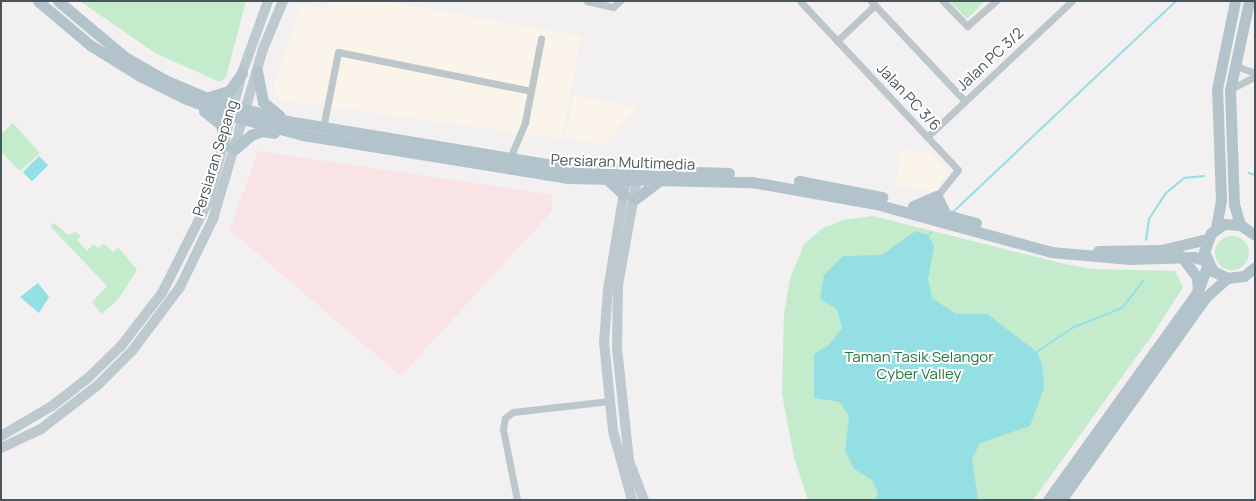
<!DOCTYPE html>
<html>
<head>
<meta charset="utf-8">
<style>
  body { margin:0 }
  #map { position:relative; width:1256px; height:501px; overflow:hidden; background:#f2f0f0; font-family:Manrope,sans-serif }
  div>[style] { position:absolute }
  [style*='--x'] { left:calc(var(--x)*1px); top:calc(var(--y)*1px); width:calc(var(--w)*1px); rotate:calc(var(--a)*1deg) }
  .commercial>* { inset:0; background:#faf4eb }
  .medical>* { inset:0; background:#f9e3e4 }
  .green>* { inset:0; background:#c3ebcc }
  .round { border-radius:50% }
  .water>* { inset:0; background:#94dfe4; transform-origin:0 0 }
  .stream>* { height:2px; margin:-1px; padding:0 1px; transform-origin:1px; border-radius:1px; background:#94dfe4 }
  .street>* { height:7px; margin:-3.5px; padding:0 3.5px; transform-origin:3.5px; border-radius:3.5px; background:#bdc6cb }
  .secondary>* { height:10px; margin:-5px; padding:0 5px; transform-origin:5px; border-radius:5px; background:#bdc9cf }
  .primary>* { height:11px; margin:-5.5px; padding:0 5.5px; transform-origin:5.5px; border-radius:5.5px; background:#b2c3cb }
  span { translate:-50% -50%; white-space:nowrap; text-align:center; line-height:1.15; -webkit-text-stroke:4px #fff; paint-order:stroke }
  .street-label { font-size:15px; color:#49555b }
  .park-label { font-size:15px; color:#20763e }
  .frame { position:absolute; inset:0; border:2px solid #49555b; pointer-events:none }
</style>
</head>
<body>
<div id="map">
  <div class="commercial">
    <i style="clip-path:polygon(330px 1px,385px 1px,581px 36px,562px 139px,280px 100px,273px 87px,301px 4px,328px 10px)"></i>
    <i style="clip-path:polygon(574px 95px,637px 107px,604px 145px,565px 138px)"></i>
    <i style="clip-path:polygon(901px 149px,930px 153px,949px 173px,934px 192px,896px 186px)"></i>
  </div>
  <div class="medical">
    <i style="clip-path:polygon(258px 151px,553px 195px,551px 212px,401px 376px,230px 230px)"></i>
  </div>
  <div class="green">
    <i style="clip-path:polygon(80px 1px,246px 1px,226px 77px,220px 82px,155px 53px)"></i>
    <i style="clip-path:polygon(949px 1px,985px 1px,967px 19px)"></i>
    <i style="clip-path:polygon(13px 123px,40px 153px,20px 171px,1px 152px,1px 134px)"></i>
    <i style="clip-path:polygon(873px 216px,1064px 264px,1092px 269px,1175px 271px,1183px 287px,1153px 334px,1033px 500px,808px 500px,794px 457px,782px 394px,784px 314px,790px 279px,804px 244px,823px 228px,843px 220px)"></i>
    <i style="clip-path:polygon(54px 223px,68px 235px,75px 232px,81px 236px,77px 240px,87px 251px,93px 244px,98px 248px,104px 244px,113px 252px,118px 247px,137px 270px,119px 298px,102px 314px,92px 302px,107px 286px,50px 226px)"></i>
    <i class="round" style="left:1215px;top:236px;width:34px;height:34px"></i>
  </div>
  <div class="water">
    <i style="left:39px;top:156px;width:13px;height:23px;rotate:45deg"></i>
    <i style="clip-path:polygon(916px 231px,928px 235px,934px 246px,928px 279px,932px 298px,956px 314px,987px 314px,1037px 352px,1042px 365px,1044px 388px,1030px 426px,980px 443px,972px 459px,978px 500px,875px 500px,878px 493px,872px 480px,854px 469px,845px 451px,849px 416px,840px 402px,814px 398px,814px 354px,829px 345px,842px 328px,837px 309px,820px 299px,824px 275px,843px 256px,881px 255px)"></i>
    <i style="clip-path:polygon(38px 283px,49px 297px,39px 313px,20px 297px)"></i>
  </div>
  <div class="stream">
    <i style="--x:1249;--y:173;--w:6;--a:18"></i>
    <i style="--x:953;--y:212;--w:307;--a:-43.4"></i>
    <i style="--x:928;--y:235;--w:4;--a:-34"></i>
    <i style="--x:1146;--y:240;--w:21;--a:-82"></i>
    <i style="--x:1149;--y:219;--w:30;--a:-57"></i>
    <i style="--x:1165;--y:194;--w:25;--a:-40"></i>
    <i style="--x:1184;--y:178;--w:20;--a:-6"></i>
    <i style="--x:1037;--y:352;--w:42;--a:-34.4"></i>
    <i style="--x:1072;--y:328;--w:54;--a:-21.8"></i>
    <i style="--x:1122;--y:308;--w:36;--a:-52"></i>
  </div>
  <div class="street">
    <i style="--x:587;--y:1;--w:27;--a:13"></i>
    <i style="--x:613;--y:7;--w:9;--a:-41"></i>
    <i style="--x:800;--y:1;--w:231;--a:46.9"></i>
    <i style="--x:958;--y:170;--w:33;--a:129"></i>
    <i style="--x:937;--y:196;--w:18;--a:106"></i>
    <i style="--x:871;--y:1;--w:137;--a:46.8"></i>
    <i style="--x:943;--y:1;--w:35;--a:46"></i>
    <i style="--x:967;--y:26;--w:38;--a:-41"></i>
    <i style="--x:837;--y:41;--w:52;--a:-43.5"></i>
    <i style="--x:1234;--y:65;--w:22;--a:21"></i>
    <i style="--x:1231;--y:89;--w:27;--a:-28"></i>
    <i style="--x:323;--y:128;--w:77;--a:-78.8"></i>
    <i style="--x:338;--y:52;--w:197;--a:11.4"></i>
    <i style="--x:927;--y:137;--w:199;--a:-43.2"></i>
    <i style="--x:510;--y:158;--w:39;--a:-67"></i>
    <i style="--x:525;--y:122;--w:85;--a:-79.1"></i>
    <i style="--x:517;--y:500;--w:72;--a:-101.2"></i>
    <i style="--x:503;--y:429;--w:11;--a:-80"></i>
    <i style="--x:505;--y:418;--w:10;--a:-37"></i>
    <i style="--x:513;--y:412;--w:97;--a:-6.5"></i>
  </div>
  <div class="secondary">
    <i style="--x:637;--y:179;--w:108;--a:100.2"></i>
    <i style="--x:618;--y:285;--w:63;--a:90.9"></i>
    <i style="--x:617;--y:348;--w:114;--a:83.9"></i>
    <i style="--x:629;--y:461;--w:42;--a:69"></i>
    <i style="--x:626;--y:180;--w:111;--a:99.3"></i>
    <i style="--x:608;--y:290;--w:52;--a:94.4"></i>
    <i style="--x:604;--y:342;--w:89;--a:84.2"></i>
    <i style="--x:613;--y:431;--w:72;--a:74.6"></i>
    <i style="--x:1;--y:436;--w:59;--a:-30.5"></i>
    <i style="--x:52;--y:406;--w:46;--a:-37.9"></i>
    <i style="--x:88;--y:378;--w:46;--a:-44.1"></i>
    <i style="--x:121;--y:346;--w:67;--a:-52.3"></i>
    <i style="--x:162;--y:293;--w:102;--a:-63.2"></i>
    <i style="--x:208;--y:202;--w:133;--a:-75.2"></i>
    <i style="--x:242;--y:73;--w:77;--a:-70.1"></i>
    <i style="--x:1;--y:448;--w:44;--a:-25.4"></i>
    <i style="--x:41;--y:429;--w:72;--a:-37.7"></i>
    <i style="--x:98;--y:385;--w:48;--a:-45"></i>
    <i style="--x:132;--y:351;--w:80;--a:-53.1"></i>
    <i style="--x:180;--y:287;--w:76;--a:-64.1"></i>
    <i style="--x:213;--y:219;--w:177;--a:-73.6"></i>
    <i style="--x:263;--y:49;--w:52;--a:-67.4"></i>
  </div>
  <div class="primary">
    <i style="--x:38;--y:1;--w:68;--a:40.2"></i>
    <i style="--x:90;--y:45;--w:59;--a:31.8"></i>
    <i style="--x:140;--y:76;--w:49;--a:26.6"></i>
    <i style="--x:184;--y:98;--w:51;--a:20.6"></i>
    <i style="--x:232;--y:116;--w:73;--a:15"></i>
    <i style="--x:303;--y:135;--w:269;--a:9.2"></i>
    <i style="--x:569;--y:178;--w:183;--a:1.3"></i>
    <i style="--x:752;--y:182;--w:126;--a:10.1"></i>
    <i style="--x:876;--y:204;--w:181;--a:15.3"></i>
    <i style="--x:1051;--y:252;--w:79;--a:5.1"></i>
    <i style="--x:1130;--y:259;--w:64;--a:-1.8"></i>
    <i style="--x:1194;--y:257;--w:13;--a:18"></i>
    <i style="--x:58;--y:1;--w:87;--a:39.9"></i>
    <i style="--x:125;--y:57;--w:46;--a:29.9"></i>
    <i style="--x:165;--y:80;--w:46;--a:23.2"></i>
    <i style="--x:207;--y:98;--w:83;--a:16"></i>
    <i style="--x:287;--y:121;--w:289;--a:9.4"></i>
    <i style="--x:572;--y:168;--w:157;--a:1.8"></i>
    <i style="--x:257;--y:71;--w:32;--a:79"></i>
    <i style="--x:263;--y:102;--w:21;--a:39"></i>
    <i style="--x:209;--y:97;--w:21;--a:-17"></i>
    <i style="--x:229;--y:91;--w:22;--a:-54"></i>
    <i style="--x:204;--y:111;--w:22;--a:39"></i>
    <i style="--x:221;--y:125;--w:21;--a:79"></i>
    <i style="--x:235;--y:149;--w:21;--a:-41"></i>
    <i style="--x:251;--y:135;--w:12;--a:-20"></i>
    <i style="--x:262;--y:131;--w:12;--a:9"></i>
    <i style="--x:608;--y:180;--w:22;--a:43"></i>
    <i style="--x:799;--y:181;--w:85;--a:10.9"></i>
    <i style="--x:635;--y:199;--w:31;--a:-37"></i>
    <i style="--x:913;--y:206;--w:26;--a:-23"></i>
    <i style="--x:937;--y:196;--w:21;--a:65"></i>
    <i style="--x:921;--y:208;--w:57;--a:15.3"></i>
    <i style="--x:1240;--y:225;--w:22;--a:-106"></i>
    <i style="--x:1234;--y:204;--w:114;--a:-92"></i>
    <i style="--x:1230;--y:90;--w:91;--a:-77.9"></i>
    <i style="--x:1216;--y:228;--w:27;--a:-80"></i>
    <i style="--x:1221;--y:201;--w:112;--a:-92"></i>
    <i style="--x:1217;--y:89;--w:90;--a:-78.4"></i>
    <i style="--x:1255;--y:235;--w:18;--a:-146"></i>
    <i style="--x:1240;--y:225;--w:16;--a:-176"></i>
    <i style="--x:1224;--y:224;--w:16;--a:145"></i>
    <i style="--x:1211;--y:233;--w:20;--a:110"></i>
    <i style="--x:1204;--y:252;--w:21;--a:65"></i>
    <i style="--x:1213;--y:271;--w:16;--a:27"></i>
    <i style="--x:1227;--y:278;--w:17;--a:-7"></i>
    <i style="--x:1244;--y:276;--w:14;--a:-39"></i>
    <i style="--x:1098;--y:251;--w:63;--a:-0.9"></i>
    <i style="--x:1161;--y:250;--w:47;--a:-13.4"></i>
    <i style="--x:1181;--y:256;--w:26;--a:53"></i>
    <i style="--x:1197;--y:277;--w:14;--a:86"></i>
    <i style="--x:1048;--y:500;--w:257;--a:-54.3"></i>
    <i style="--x:1198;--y:291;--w:29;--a:-70"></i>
    <i style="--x:1061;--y:500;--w:249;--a:-54.5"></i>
    <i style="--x:1206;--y:297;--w:28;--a:-42"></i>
  </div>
  <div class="street-label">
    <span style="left:990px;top:59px;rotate:-43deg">Jalan PC 3/2</span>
    <span style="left:909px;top:97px;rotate:47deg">Jalan PC 3/6</span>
    <span style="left:215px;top:158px;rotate:-73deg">Persiaran Sepang</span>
    <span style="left:623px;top:162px;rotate:2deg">Persiaran Multimedia</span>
  </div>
  <div class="park-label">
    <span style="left:919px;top:365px">Taman Tasik Selangor<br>Cyber Valley</span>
  </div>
  <div class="frame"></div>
</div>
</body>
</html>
